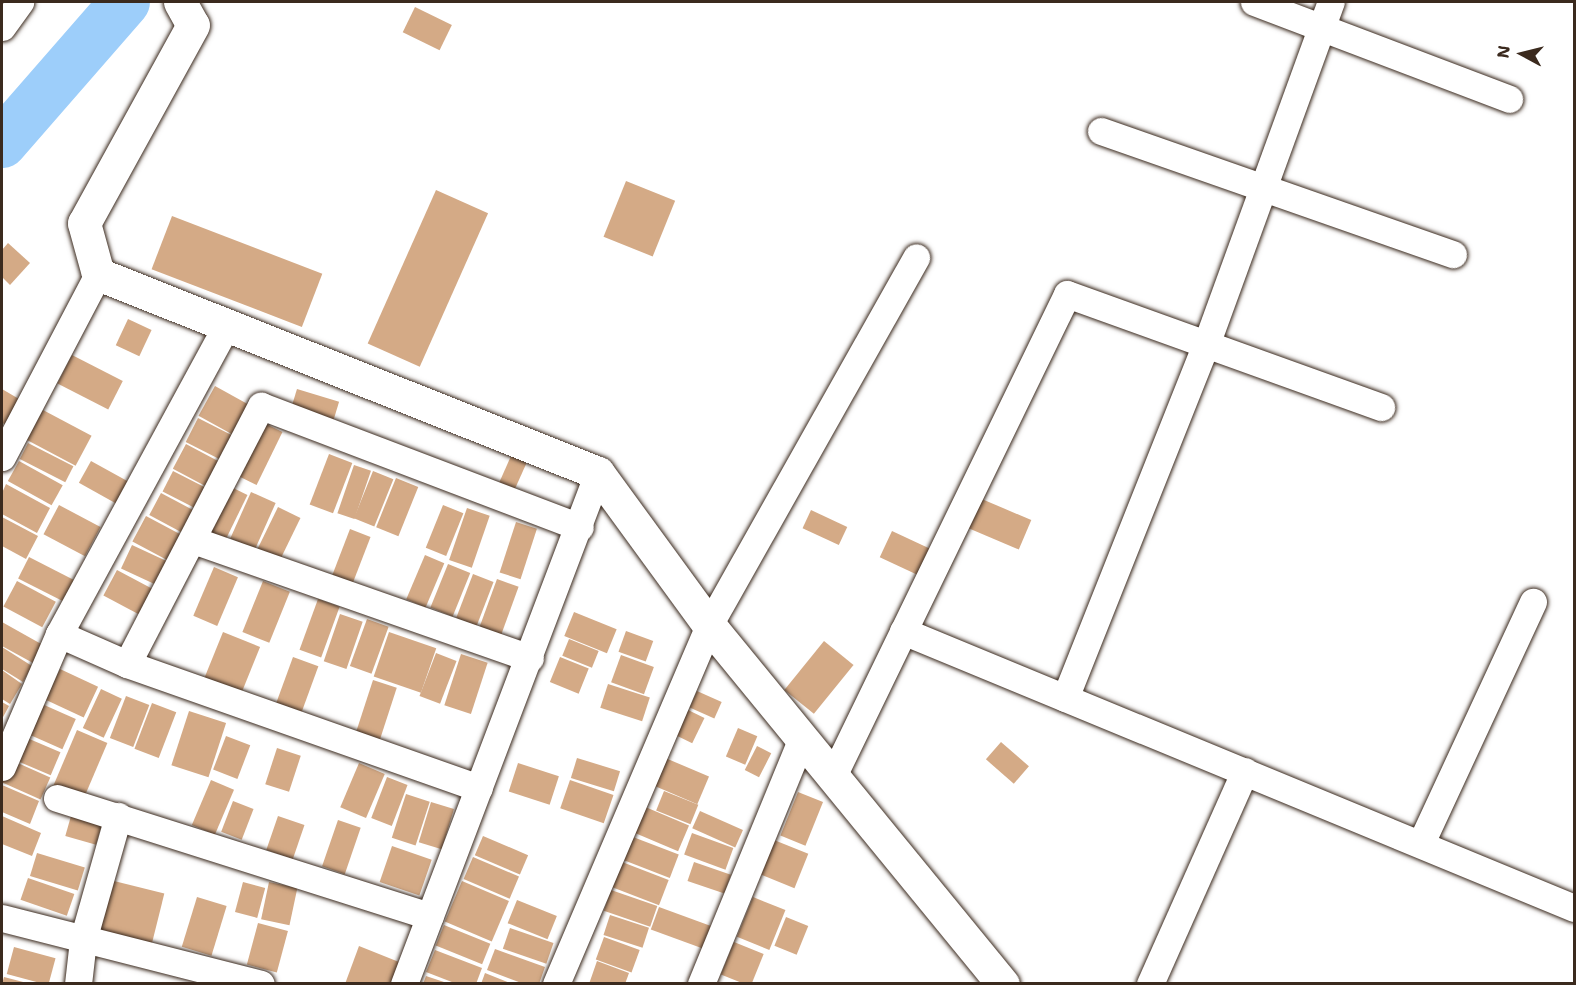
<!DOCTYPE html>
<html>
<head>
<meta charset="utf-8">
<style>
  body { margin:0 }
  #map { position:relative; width:1576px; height:985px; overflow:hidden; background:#fff; font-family:"Shantell Sans",sans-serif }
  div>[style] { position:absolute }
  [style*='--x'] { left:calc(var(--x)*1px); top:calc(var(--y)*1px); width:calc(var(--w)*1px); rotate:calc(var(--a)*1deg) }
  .river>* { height:50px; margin:-25px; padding:0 25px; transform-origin:25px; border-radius:25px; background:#9dcefa }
  .building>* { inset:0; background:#d4aa86; transform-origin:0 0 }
  .roads { filter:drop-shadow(0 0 2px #3b2a1e) drop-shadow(0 0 2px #3b2a1e) }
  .street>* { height:27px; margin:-13.5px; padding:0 13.5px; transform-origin:13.5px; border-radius:13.5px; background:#fff }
  .secondary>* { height:33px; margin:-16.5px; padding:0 16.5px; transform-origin:16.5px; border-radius:16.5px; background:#fff }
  span { translate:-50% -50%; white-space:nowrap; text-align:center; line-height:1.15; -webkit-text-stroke:5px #fff; paint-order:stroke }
  .frame { position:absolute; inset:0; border:3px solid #3b2a1e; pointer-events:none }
  .north { position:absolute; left:1492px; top:24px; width:60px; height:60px; -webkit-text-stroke:4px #fff; paint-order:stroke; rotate:277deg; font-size:16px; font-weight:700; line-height:24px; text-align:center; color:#3b2a1e }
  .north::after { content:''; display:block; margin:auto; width:21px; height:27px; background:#3b2a1e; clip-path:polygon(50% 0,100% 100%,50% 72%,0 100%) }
</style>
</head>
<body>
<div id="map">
  <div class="river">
    <i style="--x:2;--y:143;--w:187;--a:-48.9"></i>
  </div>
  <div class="building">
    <i style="left:415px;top:7px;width:41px;height:28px;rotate:26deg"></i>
    <i style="left:626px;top:181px;width:53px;height:60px;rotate:22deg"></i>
    <i style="left:436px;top:190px;width:57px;height:168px;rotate:24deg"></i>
    <i style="left:172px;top:216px;width:161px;height:57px;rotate:21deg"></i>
    <i style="clip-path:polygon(8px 243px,30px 263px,10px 285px,2px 277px,2px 250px)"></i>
    <i style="left:128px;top:319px;width:26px;height:29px;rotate:25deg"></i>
    <i style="left:72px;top:355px;width:57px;height:32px;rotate:27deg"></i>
    <i style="left:215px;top:386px;width:45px;height:34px;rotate:29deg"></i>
    <i style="clip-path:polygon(2px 389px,19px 399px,5px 424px,2px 423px)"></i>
    <i style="left:297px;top:389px;width:44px;height:21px;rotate:17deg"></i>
    <i style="left:43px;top:410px;width:55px;height:34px;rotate:28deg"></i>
    <i style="left:198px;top:418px;width:42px;height:27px;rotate:27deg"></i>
    <i style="left:260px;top:421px;width:25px;height:59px;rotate:26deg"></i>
    <i style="left:28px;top:443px;width:51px;height:18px;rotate:27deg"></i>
    <i style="left:186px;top:444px;width:41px;height:28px;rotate:28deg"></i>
    <i style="left:329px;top:454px;width:25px;height:54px;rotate:21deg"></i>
    <i style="left:511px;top:456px;width:17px;height:33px;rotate:24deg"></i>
    <i style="left:19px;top:461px;width:50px;height:23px;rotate:29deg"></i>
    <i style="left:91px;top:461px;width:43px;height:25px;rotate:29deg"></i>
    <i style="left:354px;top:465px;width:18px;height:51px;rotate:19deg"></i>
    <i style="left:173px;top:471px;width:39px;height:23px;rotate:27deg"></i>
    <i style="left:373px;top:471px;width:22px;height:51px;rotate:22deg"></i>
    <i style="left:396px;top:478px;width:24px;height:53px;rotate:22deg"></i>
    <i style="clip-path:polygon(6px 484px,50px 508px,37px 533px,2px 514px,2px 493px)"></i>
    <i style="left:225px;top:484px;width:25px;height:51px;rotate:26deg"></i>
    <i style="left:251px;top:492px;width:27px;height:51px;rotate:24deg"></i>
    <i style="left:161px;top:493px;width:38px;height:25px;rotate:28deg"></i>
    <i style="left:977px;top:497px;width:59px;height:32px;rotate:23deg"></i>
    <i style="left:59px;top:505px;width:47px;height:33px;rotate:28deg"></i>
    <i style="left:443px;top:505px;width:22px;height:46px;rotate:22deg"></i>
    <i style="left:278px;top:507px;width:25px;height:47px;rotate:26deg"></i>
    <i style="left:467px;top:508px;width:24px;height:55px;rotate:19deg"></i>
    <i style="left:811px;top:510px;width:40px;height:20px;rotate:25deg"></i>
    <i style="left:146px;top:516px;width:43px;height:29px;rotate:28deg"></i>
    <i style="clip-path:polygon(2px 517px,38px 536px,26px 559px,2px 546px)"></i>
    <i style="left:516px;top:522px;width:22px;height:53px;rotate:18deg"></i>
    <i style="left:350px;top:529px;width:22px;height:53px;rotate:21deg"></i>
    <i style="left:892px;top:531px;width:42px;height:29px;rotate:25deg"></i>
    <i style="left:132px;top:545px;width:38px;height:26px;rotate:25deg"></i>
    <i style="left:425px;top:555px;width:21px;height:48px;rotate:23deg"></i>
    <i style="left:29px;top:557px;width:51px;height:24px;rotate:27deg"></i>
    <i style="left:448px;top:564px;width:24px;height:47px;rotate:22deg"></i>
    <i style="left:214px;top:567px;width:26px;height:53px;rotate:23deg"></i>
    <i style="left:117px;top:570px;width:41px;height:29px;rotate:28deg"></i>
    <i style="left:473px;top:574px;width:22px;height:47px;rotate:21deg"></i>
    <i style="left:497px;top:579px;width:23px;height:55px;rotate:20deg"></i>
    <i style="left:17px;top:581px;width:44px;height:29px;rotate:28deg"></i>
    <i style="left:263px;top:581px;width:29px;height:55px;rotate:22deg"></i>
    <i style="left:318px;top:599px;width:23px;height:54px;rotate:20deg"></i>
    <i style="left:574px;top:612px;width:46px;height:26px;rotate:22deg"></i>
    <i style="left:340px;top:614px;width:24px;height:50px;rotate:19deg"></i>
    <i style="left:367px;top:619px;width:23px;height:50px;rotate:20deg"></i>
    <i style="clip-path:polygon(2px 622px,43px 645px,33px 663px,2px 646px)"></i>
    <i style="left:626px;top:631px;width:29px;height:22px;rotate:20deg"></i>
    <i style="left:223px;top:632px;width:40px;height:54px;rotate:22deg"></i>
    <i style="left:389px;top:632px;width:50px;height:47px;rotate:19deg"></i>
    <i style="left:569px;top:639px;width:32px;height:18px;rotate:22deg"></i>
    <i style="left:824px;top:641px;width:38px;height:63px;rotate:39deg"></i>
    <i style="clip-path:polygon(2px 647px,32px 666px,23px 682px,2px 669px)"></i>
    <i style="left:436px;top:653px;width:22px;height:46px;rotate:21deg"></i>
    <i style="left:461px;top:654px;width:28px;height:54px;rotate:18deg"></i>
    <i style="left:621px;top:655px;width:35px;height:29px;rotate:20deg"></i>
    <i style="left:293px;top:657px;width:27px;height:52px;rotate:20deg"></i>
    <i style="left:560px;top:657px;width:31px;height:27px;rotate:22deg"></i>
    <i style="left:60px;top:669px;width:42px;height:34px;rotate:25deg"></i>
    <i style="clip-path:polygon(2px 670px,22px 684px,10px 704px,2px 699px)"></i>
    <i style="left:373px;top:680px;width:25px;height:60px;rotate:18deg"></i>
    <i style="left:608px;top:684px;width:44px;height:25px;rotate:18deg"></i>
    <i style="left:101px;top:689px;width:23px;height:43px;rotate:25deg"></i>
    <i style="left:697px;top:691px;width:27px;height:18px;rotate:24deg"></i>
    <i style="left:126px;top:696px;width:25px;height:45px;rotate:21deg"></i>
    <i style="clip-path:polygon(2px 702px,9px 706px,2px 719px)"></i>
    <i style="left:152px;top:703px;width:26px;height:49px;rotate:21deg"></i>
    <i style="left:42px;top:704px;width:37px;height:33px;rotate:24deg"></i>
    <i style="left:682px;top:707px;width:25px;height:28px;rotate:26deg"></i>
    <i style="left:189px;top:711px;width:39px;height:57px;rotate:18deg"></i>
    <i style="left:738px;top:728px;width:21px;height:31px;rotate:23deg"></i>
    <i style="left:77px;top:730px;width:33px;height:60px;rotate:23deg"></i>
    <i style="left:20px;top:735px;width:44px;height:25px;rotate:23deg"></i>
    <i style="left:226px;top:736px;width:26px;height:36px;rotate:21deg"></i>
    <i style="left:1001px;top:742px;width:37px;height:23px;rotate:41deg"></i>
    <i style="left:757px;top:746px;width:16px;height:27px;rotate:27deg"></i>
    <i style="left:277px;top:748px;width:25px;height:38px;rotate:18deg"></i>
    <i style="left:663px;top:757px;width:50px;height:30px;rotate:23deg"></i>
    <i style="left:577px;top:758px;width:45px;height:21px;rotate:17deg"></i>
    <i style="left:11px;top:760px;width:43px;height:24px;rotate:24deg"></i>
    <i style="left:359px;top:763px;width:28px;height:48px;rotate:23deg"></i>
    <i style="left:518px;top:763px;width:43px;height:30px;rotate:18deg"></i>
    <i style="left:387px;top:777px;width:22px;height:44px;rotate:21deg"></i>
    <i style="left:211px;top:780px;width:25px;height:49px;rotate:23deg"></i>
    <i style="left:570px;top:780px;width:46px;height:30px;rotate:19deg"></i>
    <i style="clip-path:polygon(2px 785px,39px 801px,30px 824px,2px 812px)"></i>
    <i style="left:664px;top:791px;width:37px;height:21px;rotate:22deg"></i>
    <i style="left:798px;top:792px;width:27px;height:47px;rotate:22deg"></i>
    <i style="left:406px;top:794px;width:25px;height:46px;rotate:18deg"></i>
    <i style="left:233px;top:801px;width:22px;height:33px;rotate:21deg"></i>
    <i style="left:431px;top:802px;width:24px;height:42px;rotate:17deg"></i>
    <i style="left:643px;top:806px;width:50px;height:28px;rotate:23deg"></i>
    <i style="left:73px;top:809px;width:32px;height:28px;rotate:16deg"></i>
    <i style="left:700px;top:811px;width:47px;height:19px;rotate:24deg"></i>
    <i style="clip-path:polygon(2px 816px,41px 833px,32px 856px,2px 844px)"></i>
    <i style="left:278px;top:816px;width:28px;height:36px;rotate:19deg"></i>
    <i style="left:338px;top:820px;width:24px;height:49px;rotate:19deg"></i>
    <i style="left:692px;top:833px;width:44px;height:23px;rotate:20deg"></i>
    <i style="left:483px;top:836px;width:49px;height:21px;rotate:23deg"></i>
    <i style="left:633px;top:837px;width:49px;height:25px;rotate:21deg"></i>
    <i style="left:774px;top:840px;width:37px;height:37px;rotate:22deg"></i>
    <i style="left:392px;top:846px;width:42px;height:38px;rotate:19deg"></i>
    <i style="left:37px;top:853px;width:50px;height:24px;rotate:17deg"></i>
    <i style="left:473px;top:857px;width:50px;height:24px;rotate:23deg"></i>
    <i style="left:622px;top:862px;width:50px;height:27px;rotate:21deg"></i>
    <i style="left:694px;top:862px;width:39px;height:20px;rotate:19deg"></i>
    <i style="left:28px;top:878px;width:49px;height:23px;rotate:19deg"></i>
    <i style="left:110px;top:880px;width:56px;height:54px;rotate:14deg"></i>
    <i style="left:462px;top:881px;width:51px;height:44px;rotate:23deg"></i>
    <i style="left:243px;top:882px;width:23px;height:31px;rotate:15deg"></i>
    <i style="left:269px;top:882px;width:29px;height:38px;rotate:12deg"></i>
    <i style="left:611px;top:890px;width:49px;height:22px;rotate:19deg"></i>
    <i style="left:197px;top:897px;width:31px;height:52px;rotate:17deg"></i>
    <i style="left:753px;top:897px;width:35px;height:43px;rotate:22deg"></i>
    <i style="left:517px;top:900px;width:43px;height:25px;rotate:22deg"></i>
    <i style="left:659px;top:907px;width:56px;height:24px;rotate:20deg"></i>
    <i style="left:610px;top:915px;width:41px;height:21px;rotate:18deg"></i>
    <i style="left:786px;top:917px;width:24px;height:31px;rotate:22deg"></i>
    <i style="left:258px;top:923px;width:31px;height:43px;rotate:15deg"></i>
    <i style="left:444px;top:925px;width:50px;height:22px;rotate:22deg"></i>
    <i style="left:510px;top:928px;width:46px;height:22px;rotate:19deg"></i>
    <i style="left:604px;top:937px;width:38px;height:24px;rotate:20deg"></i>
    <i style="left:734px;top:942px;width:32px;height:35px;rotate:22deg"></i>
    <i style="clip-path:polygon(359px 946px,399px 962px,391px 984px,345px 984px)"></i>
    <i style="left:14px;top:947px;width:43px;height:28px;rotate:15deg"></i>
    <i style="clip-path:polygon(495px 949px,545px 967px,539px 984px,524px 984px,487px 970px)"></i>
    <i style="clip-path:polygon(435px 950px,482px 968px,476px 984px,457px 984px,426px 972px)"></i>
    <i style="clip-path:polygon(597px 961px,629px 973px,625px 984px,589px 984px)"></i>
    <i style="clip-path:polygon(485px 973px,510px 983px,510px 984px,481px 984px)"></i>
    <i style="clip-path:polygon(426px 976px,447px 983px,447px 984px,423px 984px)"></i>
    <i style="clip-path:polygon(4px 977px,27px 983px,27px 984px,2px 984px)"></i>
  </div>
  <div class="roads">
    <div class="street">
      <i style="--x:1254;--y:2;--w:273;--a:20.8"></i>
      <i style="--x:2;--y:27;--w:31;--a:-54"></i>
      <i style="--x:1101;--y:131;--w:373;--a:19.3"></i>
      <i style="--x:2;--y:457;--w:207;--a:-62.3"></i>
      <i style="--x:193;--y:540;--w:357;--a:19.3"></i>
      <i style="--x:903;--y:631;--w:726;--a:22.43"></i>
      <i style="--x:59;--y:634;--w:74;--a:23.8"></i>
      <i style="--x:127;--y:664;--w:373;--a:19.4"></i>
      <i style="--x:127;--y:664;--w:291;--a:-62.6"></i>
      <i style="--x:261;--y:406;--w:341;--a:20.8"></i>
      <i style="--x:1065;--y:698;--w:383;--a:-68.3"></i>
      <i style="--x:1207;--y:342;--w:362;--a:-70"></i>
      <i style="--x:2;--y:767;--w:145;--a:-66.8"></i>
      <i style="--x:59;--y:634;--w:350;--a:-61.5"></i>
      <i style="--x:832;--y:778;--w:538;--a:-64.1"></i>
      <i style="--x:1067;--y:294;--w:334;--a:19.8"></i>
      <i style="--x:57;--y:798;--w:391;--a:17.6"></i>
      <i style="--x:1421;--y:843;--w:266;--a:-65.1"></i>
      <i style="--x:2;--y:918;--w:267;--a:14.3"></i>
      <i style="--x:78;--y:984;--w:44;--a:-83.5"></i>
      <i style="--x:83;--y:940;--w:129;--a:-74.2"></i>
      <i style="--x:404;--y:984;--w:547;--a:-69.21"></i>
      <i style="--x:556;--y:984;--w:390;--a:-66.9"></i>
      <i style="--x:709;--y:625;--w:422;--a:-60.6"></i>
      <i style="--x:701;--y:984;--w:264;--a:-67.7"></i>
      <i style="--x:1150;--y:984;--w:233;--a:-66"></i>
    </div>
    <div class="secondary">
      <i style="--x:180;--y:2;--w:26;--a:61"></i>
      <i style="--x:193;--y:25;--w:226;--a:118.8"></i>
      <i style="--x:84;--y:223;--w:53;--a:74.6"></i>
      <i style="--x:98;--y:274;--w:538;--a:21.7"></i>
      <i style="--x:598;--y:473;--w:188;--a:53.9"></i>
      <i style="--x:709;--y:625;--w:464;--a:50.7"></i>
    </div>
  </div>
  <div class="frame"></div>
  <div class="north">N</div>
</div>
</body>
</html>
